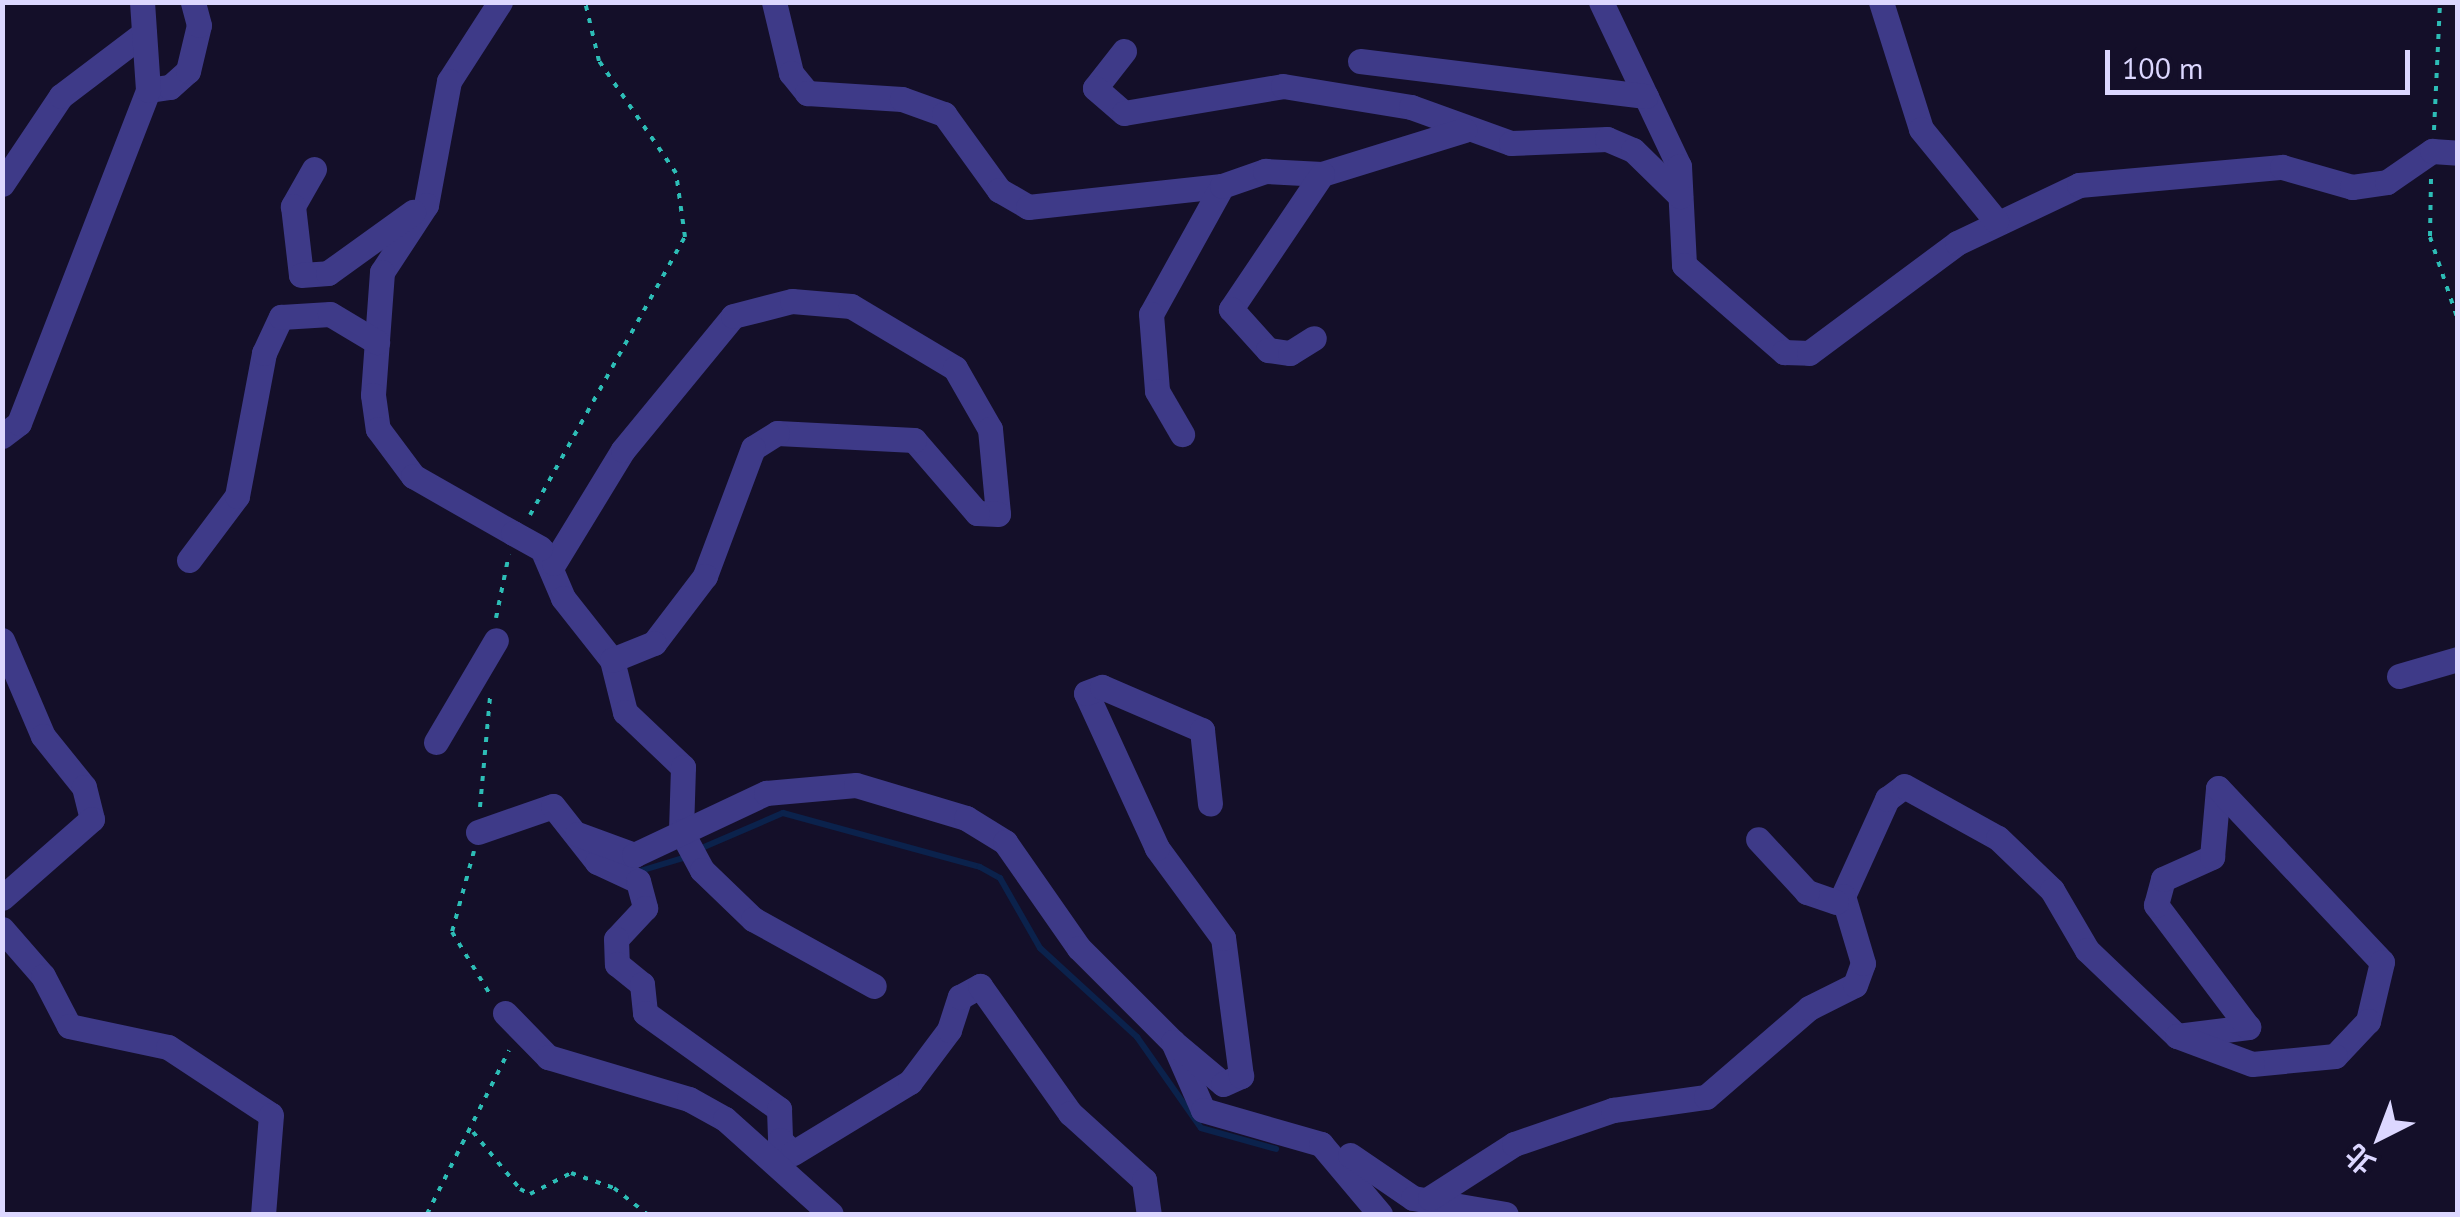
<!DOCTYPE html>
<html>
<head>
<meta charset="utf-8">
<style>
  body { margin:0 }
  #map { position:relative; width:2460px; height:1217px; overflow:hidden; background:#140f29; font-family:"PT Sans","Noto Sans TC",sans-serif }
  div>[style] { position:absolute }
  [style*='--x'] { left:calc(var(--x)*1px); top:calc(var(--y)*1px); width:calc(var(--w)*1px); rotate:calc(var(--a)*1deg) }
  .stream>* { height:6px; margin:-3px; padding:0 3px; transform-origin:3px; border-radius:3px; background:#0b224c }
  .path>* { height:4px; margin-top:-2px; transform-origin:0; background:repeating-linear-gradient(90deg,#2dbdb6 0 5px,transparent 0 13px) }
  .minor>* { height:25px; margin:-12.5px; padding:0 12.5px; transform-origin:12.5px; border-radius:12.5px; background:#3e3a88 }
  .minor-bridge>* { height:25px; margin:-12.5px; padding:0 12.5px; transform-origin:12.5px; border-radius:12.5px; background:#3e3a88 }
  span { translate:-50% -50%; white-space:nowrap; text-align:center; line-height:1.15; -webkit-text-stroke:8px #140f29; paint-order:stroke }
  .frame { position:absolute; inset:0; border:5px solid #dcd7ff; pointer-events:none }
  .north { position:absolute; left:2330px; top:1087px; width:100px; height:100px; -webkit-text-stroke:8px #140f29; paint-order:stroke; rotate:222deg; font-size:28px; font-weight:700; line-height:40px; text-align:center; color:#dcd7ff }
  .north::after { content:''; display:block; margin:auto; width:35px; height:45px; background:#dcd7ff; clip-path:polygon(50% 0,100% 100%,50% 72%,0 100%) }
  .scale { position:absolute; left:2105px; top:50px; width:305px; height:45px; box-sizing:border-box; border:5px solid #dcd7ff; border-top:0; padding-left:12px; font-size:30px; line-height:35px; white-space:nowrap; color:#dcd7ff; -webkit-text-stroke:8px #140f29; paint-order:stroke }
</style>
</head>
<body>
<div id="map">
  <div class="stream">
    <i style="--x:697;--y:850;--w:94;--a:-23.3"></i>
    <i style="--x:783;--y:813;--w:204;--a:15.3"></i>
    <i style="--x:980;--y:867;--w:23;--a:29"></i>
    <i style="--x:1000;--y:878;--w:81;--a:60.3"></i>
    <i style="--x:1040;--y:948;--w:132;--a:42.5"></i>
    <i style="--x:1137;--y:1037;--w:111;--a:54.9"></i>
    <i style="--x:1201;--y:1128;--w:78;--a:15.6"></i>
    <i style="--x:640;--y:871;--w:48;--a:-16.9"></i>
  </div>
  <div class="path">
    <i style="--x:2434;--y:130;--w:128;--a:-87.3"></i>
    <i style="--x:2431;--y:179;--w:58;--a:91"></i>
    <i style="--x:2430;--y:237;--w:88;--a:71.4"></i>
    <i style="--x:530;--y:515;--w:318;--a:-60.9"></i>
    <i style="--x:685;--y:237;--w:65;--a:-98"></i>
    <i style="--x:676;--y:173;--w:136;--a:-124.5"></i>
    <i style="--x:599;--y:61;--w:61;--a:-103.3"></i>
    <i style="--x:496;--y:618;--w:65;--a:-78.5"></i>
    <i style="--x:480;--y:807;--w:110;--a:-84.8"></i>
    <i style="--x:474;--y:851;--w:84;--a:105.2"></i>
    <i style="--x:452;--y:932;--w:75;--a:58.6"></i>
    <i style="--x:473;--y:1132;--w:74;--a:50.5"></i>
    <i style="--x:520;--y:1189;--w:11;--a:27"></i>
    <i style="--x:530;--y:1194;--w:46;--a:-27.1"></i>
    <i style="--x:571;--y:1173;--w:46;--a:19.2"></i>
    <i style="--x:614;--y:1188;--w:42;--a:38.2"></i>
    <i style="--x:427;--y:1214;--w:183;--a:-63.4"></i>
  </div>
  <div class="minor">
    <i style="--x:500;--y:2;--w:94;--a:122.8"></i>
    <i style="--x:449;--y:81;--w:126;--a:100.5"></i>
    <i style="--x:426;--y:205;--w:80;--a:123.3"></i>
    <i style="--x:382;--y:272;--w:123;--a:94.2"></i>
    <i style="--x:373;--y:395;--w:34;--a:82"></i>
    <i style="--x:378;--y:429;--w:59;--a:53.3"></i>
    <i style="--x:413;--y:476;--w:115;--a:29.7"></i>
    <i style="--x:774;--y:2;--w:73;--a:76.5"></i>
    <i style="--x:791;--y:73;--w:26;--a:51"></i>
    <i style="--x:807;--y:93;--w:95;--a:3.6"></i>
    <i style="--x:902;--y:99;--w:45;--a:19.7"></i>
    <i style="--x:944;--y:114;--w:94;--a:54.1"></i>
    <i style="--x:999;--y:190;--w:34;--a:30"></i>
    <i style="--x:1028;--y:207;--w:195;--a:-6.2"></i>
    <i style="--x:1222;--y:186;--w:146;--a:119"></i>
    <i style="--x:1151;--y:314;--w:77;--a:85.5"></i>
    <i style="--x:1157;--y:391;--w:50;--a:59.8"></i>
    <i style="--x:1601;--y:2;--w:182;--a:64.6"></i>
    <i style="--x:1679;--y:166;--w:99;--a:87.1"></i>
    <i style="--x:1684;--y:265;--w:133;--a:41"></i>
    <i style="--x:1784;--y:352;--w:25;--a:2"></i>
    <i style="--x:1809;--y:353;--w:184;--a:-36.6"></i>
    <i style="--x:1957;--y:243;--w:135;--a:-25.4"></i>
    <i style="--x:2079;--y:185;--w:204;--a:-5.1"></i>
    <i style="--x:2282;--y:167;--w:73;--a:15.9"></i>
    <i style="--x:2352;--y:187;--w:35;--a:-8"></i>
    <i style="--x:2387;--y:182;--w:55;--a:-34.6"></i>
    <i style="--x:2432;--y:151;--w:26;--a:4"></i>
    <i style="--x:1881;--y:2;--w:133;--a:72.5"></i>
    <i style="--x:1921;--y:129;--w:119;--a:50.8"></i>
    <i style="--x:1124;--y:51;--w:47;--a:128.1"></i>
    <i style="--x:1095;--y:88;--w:38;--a:41"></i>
    <i style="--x:1124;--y:113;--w:161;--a:-9.6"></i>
    <i style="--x:1283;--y:86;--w:130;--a:9.3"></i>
    <i style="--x:1411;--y:107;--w:106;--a:19.8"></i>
    <i style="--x:1511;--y:143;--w:96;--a:-2.4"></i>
    <i style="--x:1607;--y:139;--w:28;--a:23"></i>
    <i style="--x:1633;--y:150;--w:66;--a:44.4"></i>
    <i style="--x:1360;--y:61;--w:288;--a:7"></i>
    <i style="--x:148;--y:90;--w:22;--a:-8"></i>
    <i style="--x:170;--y:87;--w:24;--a:-42"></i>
    <i style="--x:188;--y:71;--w:47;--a:-76.6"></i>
    <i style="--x:199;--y:25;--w:24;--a:-105"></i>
    <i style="--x:314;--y:169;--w:43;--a:119.6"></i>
    <i style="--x:293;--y:206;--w:69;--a:83.4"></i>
    <i style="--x:301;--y:275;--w:27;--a:-4"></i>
    <i style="--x:328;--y:273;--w:105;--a:-35.7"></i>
    <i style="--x:1322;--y:174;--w:149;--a:-17.2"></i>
    <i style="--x:2;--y:184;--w:106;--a:-56.2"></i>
    <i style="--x:61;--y:96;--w:104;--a:-37.2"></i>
    <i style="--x:1222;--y:186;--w:46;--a:-19.2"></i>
    <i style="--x:1265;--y:171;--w:57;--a:3"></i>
    <i style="--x:1322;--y:174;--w:163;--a:124"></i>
    <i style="--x:1231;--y:309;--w:55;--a:47.9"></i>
    <i style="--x:1268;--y:350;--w:22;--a:8"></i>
    <i style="--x:1290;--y:353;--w:28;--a:-32"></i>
    <i style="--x:2;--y:436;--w:21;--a:-37"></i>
    <i style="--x:19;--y:423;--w:357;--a:-68.8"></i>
    <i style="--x:148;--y:90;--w:88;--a:-93.9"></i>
    <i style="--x:543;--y:551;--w:51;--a:66.9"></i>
    <i style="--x:563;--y:598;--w:79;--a:51.7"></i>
    <i style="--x:612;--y:660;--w:54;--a:76"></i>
    <i style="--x:625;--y:712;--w:80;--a:43.5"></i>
    <i style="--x:683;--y:767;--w:64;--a:91.8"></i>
    <i style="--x:681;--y:831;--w:44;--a:61.7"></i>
    <i style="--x:702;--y:870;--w:71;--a:43.9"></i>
    <i style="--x:753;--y:919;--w:138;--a:29"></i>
    <i style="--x:189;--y:560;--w:80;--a:-53.1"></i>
    <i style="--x:237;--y:496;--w:146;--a:-79.3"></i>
    <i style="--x:264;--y:353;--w:40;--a:-65"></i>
    <i style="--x:281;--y:317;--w:49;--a:-3.5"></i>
    <i style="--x:330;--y:314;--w:55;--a:30.8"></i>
    <i style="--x:554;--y:563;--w:132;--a:-58.6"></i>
    <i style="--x:623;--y:450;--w:173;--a:-50.6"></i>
    <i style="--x:733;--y:316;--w:61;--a:-14.3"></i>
    <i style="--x:792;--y:301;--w:59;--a:4.8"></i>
    <i style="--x:851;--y:306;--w:121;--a:30.8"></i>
    <i style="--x:955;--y:368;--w:70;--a:60.2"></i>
    <i style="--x:990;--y:429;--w:85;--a:84.6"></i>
    <i style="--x:998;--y:514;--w:21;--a:-177"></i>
    <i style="--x:977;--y:513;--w:96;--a:-130.8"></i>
    <i style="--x:914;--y:440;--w:137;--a:-177.1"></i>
    <i style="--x:777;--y:433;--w:28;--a:148"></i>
    <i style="--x:753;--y:448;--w:137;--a:110.6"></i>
    <i style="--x:705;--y:576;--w:84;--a:127.3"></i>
    <i style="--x:654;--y:643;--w:45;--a:158"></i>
    <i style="--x:2;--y:640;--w:104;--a:66.9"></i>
    <i style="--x:43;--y:736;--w:65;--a:51.2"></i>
    <i style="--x:84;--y:787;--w:33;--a:76"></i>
    <i style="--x:92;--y:819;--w:120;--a:138.7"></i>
    <i style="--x:2399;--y:676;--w:61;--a:-16.1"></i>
    <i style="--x:436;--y:742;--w:118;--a:-59.5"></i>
    <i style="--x:478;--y:832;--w:79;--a:-19.1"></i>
    <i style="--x:553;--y:806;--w:71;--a:51.8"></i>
    <i style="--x:597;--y:862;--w:45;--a:24.9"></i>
    <i style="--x:638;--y:881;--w:28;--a:75"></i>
    <i style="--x:645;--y:908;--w:42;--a:133.1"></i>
    <i style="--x:616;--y:939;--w:25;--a:88"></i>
    <i style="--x:617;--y:964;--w:32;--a:39"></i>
    <i style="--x:642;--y:984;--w:29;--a:84"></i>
    <i style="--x:645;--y:1013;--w:165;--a:35.6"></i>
    <i style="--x:779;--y:1109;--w:31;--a:88"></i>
    <i style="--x:780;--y:1140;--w:18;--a:45"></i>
    <i style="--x:793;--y:1153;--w:137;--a:-31.3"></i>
    <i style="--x:910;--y:1082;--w:65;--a:-53.1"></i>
    <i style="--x:949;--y:1030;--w:35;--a:-72"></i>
    <i style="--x:960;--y:997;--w:23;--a:-29"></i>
    <i style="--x:980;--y:986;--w:156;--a:54.7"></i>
    <i style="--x:1070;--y:1113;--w:100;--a:42.2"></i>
    <i style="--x:1144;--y:1180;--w:34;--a:82"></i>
    <i style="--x:577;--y:834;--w:61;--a:20.2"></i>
    <i style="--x:634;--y:855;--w:146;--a:-25.2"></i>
    <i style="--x:766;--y:793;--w:90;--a:-5.1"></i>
    <i style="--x:856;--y:785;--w:115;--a:16.7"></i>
    <i style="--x:966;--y:818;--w:46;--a:31.6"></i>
    <i style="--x:1005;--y:842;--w:129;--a:55.1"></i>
    <i style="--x:1079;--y:948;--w:133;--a:45"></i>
    <i style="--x:1173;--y:1042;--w:74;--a:66.2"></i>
    <i style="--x:1203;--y:1110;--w:123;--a:16.1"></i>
    <i style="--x:1321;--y:1144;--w:92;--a:49.9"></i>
    <i style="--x:1843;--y:896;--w:107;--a:-65.6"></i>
    <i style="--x:1887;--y:799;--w:21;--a:-37"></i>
    <i style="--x:1904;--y:786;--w:107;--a:29"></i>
    <i style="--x:1998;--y:838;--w:75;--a:43.9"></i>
    <i style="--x:2052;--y:890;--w:69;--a:59.7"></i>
    <i style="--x:2087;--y:950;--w:124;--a:43.7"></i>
    <i style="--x:2177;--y:1036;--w:72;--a:-7.2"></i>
    <i style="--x:2248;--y:1027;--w:153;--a:-127"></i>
    <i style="--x:2156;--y:905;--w:27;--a:-75"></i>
    <i style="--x:2163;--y:879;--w:54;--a:-24.2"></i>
    <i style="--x:2212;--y:857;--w:69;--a:-85"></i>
    <i style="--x:2218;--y:788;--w:239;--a:46.7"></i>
    <i style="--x:2382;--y:962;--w:61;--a:103.3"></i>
    <i style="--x:2368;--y:1021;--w:48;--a:133.3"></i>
    <i style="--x:2335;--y:1056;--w:83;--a:174.5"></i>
    <i style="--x:2252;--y:1064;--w:80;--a:-159.5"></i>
    <i style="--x:2;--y:929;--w:62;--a:48.9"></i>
    <i style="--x:43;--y:976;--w:56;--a:62.5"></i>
    <i style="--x:69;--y:1026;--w:101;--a:12"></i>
    <i style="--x:168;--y:1047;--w:123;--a:33.4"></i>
    <i style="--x:271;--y:1115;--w:99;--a:94.6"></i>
    <i style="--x:505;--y:1013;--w:62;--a:45.7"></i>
    <i style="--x:548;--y:1057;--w:147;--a:16.6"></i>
    <i style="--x:689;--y:1099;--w:41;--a:29.1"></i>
    <i style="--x:725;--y:1119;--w:142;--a:41.9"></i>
    <i style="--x:1173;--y:1042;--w:65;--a:40"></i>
    <i style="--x:1223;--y:1084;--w:20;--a:-24"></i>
    <i style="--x:1241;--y:1076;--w:139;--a:-97.4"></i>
    <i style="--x:1223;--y:938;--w:112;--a:-126.3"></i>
    <i style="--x:1157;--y:848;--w:170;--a:-114.6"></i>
    <i style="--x:1086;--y:693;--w:17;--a:-21"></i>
    <i style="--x:1102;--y:687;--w:109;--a:23.3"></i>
    <i style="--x:1202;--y:730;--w:74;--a:83.8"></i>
    <i style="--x:1350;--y:1155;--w:76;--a:34.3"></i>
    <i style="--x:1413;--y:1198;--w:94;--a:9.8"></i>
    <i style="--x:1430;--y:1198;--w:100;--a:-32.7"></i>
    <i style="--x:1514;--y:1144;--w:105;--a:-19"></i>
    <i style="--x:1613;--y:1110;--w:94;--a:-8"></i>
    <i style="--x:1706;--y:1097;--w:136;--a:-40.8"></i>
    <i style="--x:1809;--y:1008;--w:51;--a:-26.6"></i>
    <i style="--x:1855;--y:985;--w:23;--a:-70"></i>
    <i style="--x:1863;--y:963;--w:70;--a:-106.6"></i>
    <i style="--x:1843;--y:896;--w:9;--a:139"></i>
    <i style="--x:1836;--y:902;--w:31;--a:-161"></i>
    <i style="--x:1807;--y:892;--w:72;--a:-132.8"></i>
  </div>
  <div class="minor-bridge">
    <i style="--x:513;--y:533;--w:31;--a:29"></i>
  </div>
  <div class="frame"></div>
  <div class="north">北</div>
  <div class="scale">100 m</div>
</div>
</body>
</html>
